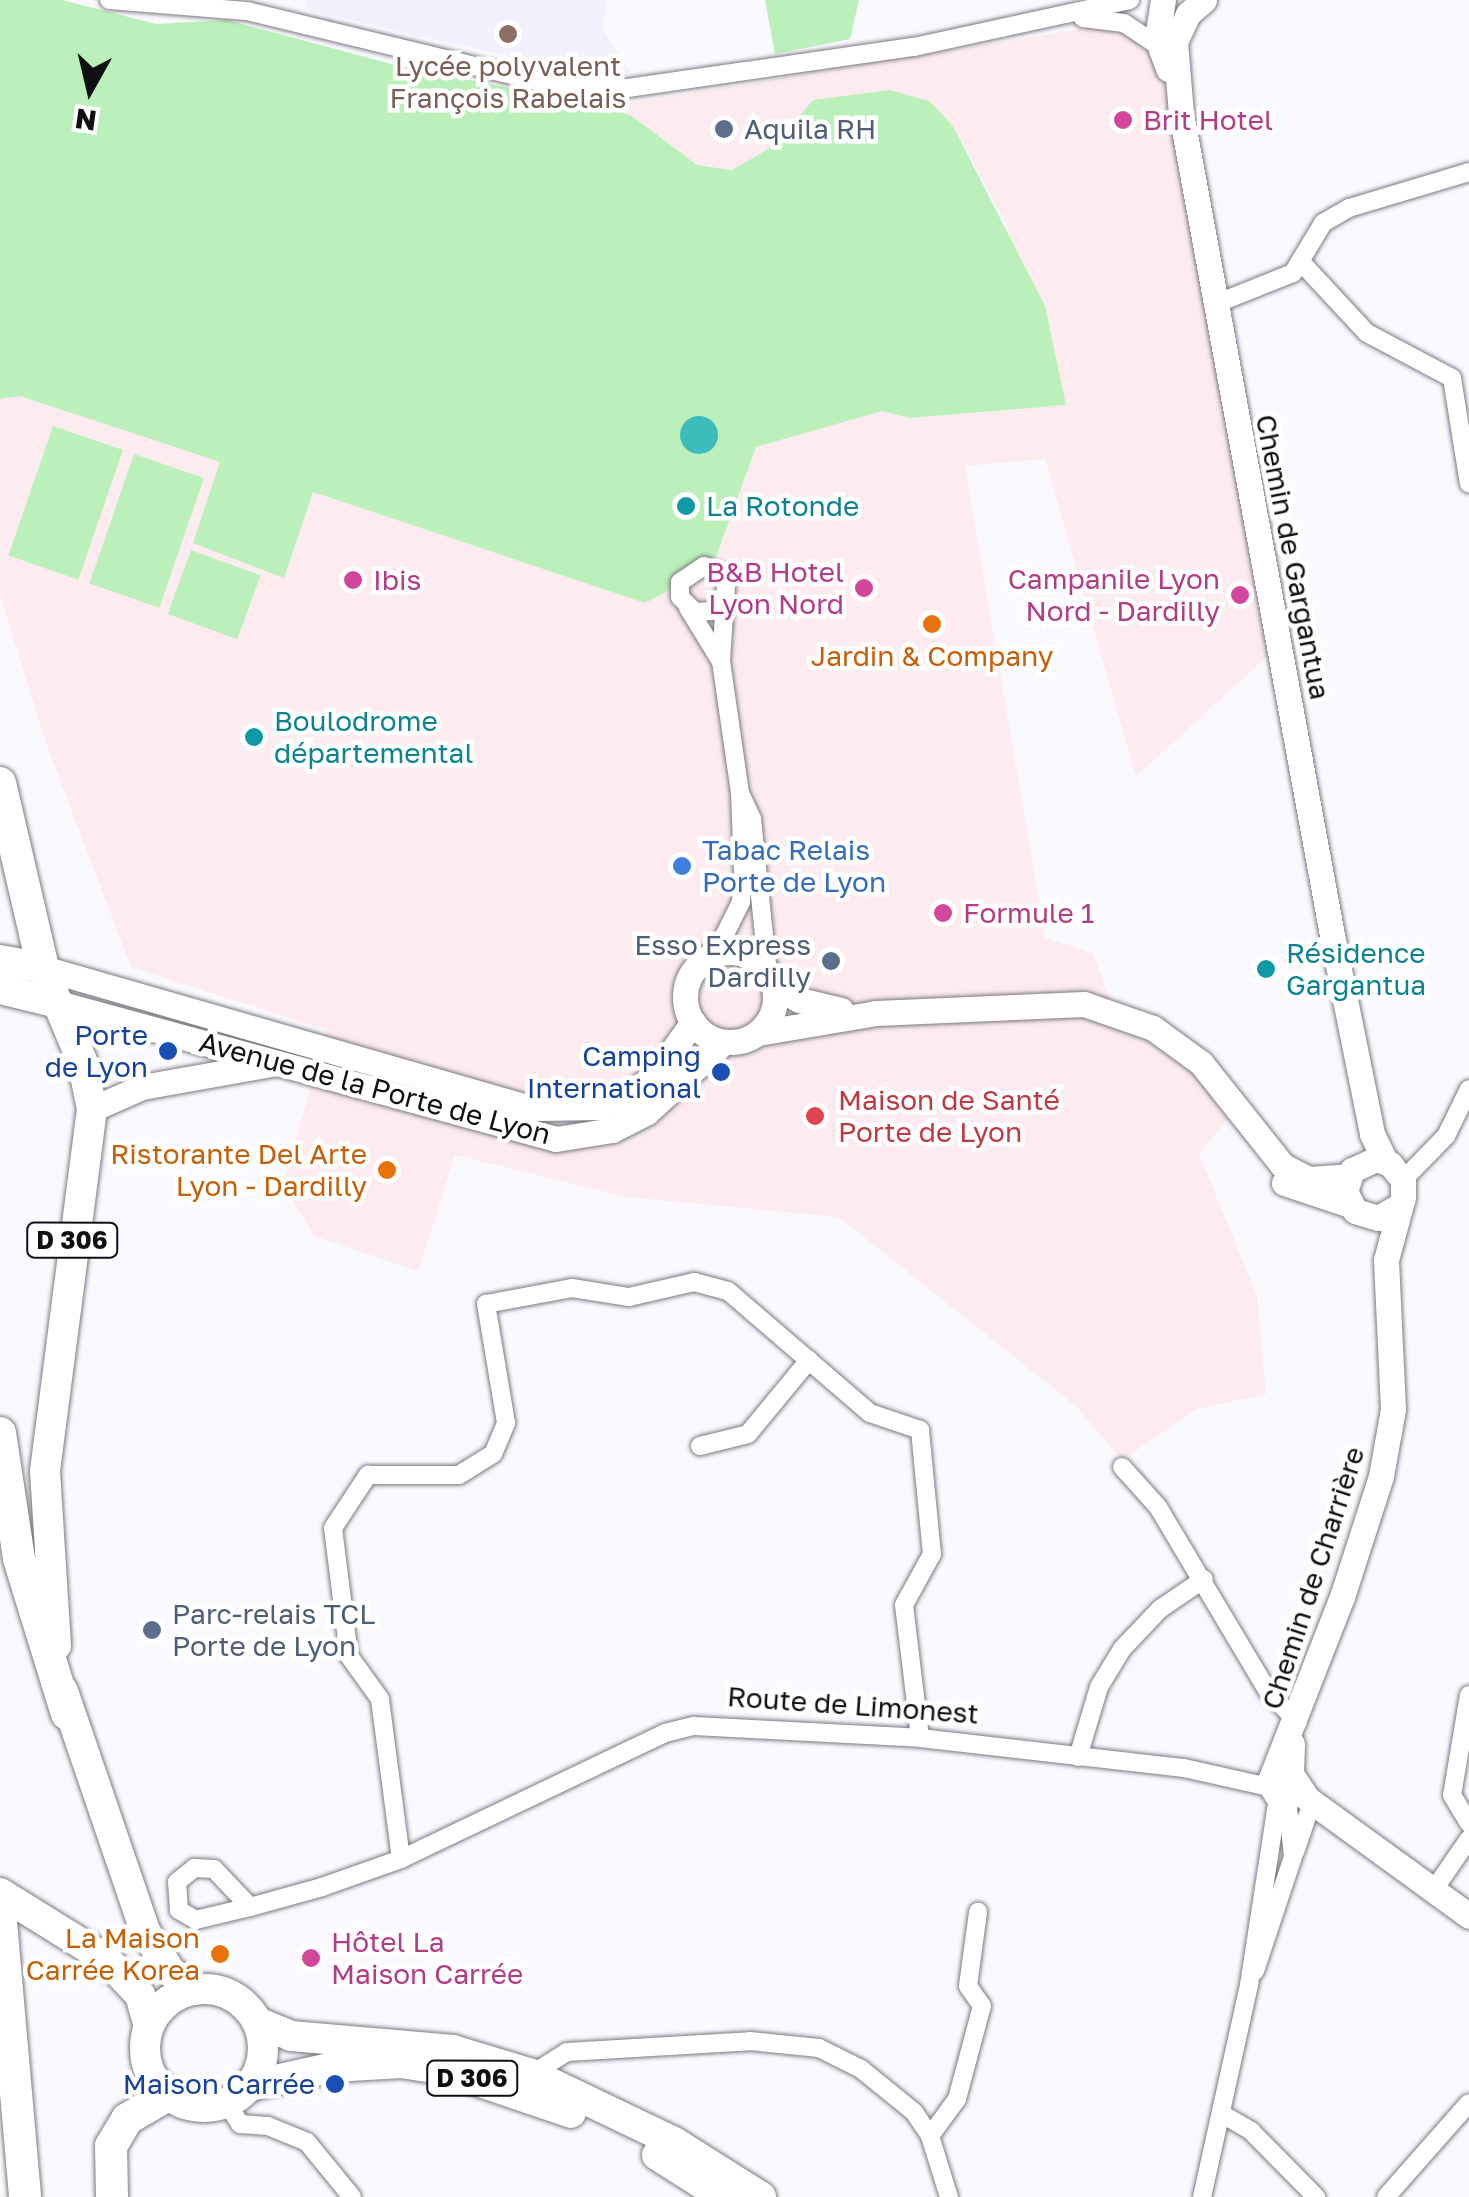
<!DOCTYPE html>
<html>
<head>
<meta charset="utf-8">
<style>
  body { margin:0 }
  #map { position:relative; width:1469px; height:2197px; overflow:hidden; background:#fafafe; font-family:"Golos Text",sans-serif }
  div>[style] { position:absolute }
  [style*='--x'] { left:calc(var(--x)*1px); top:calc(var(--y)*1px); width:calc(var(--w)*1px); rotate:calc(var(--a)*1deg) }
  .commercial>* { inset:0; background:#fcecef }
  .built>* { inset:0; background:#f0f1fd }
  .green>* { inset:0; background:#bbf0bb; transform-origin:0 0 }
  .water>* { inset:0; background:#3dbcbc }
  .round { border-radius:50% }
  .roads { filter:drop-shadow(0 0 2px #7a7a81) drop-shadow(0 0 2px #7a7a81) }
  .street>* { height:18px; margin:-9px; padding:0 9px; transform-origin:9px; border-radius:9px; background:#fff }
  .secondary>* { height:25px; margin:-12.5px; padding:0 12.5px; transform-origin:12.5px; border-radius:12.5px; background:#fff }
  .secondary>.ring { margin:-12.5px; padding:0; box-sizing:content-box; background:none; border:25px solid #fff; border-radius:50% }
  .primary>* { height:30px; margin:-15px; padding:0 15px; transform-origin:15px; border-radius:15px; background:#fff }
  .primary>.ring { margin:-15px; padding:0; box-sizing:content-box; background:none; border:30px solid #fff; border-radius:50% }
  .highway>* { height:32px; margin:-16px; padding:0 16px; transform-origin:16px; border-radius:16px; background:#fff }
  .dots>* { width:28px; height:28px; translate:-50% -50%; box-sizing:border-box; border:5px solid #fff; border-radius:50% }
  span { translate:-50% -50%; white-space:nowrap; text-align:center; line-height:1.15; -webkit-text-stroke:9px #fff; paint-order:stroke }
  .shield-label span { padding:2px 8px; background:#fff; border:2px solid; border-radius:8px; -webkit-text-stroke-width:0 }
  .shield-label { font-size:25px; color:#101012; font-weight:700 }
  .education-label { font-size:28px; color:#785e54 }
  .hotel-label { font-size:28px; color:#b23c85 }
  .left { translate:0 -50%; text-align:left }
  .right { translate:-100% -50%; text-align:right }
  .service-label { font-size:28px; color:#4e5e75 }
  .culture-label { font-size:28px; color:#0d838f }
  .street-label { font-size:28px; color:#101012 }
  .food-label { font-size:28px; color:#c56008 }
  .shop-label { font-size:28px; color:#366cbe }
  .transit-label { font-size:28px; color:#164399 }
  .health-label { font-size:28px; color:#be3a42 }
  .north { position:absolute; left:40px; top:40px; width:100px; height:100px; -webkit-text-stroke:8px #fff; paint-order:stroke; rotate:188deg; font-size:28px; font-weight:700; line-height:40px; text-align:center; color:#101012 }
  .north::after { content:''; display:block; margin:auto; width:35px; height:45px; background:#101012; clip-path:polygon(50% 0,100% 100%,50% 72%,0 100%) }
</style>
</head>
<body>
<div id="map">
  <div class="commercial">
    <i style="clip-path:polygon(1092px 27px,1128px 34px,1160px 62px,1271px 653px,1136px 776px,1045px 459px,965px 466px,1045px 938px,1093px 954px,1118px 1021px,1190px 1069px,1228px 1119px,1199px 1154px,1257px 1296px,1266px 1394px,1197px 1409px,1122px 1460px,1076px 1406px,839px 1217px,627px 1197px,455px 1155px,418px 1271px,314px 1236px,283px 1185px,327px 1030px,131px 967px,46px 743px,0 595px,0 399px,20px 396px,220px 462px,284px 577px,313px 492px,645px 603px,712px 568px,756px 447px,882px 410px,909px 418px,1066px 404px,1006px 224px,953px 126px,813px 100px,773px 146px,732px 170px,697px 165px,632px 116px,605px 107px)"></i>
  </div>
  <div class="built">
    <i style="clip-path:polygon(305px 0,607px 0,603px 29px,630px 72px,548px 64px,431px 39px,308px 10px)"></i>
  </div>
  <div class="green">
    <i style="clip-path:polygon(0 0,62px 0,156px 24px,227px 20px,395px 65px,605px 107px,632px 116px,697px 165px,732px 170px,773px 146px,813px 100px,890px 90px,929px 101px,953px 126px,1045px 306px,1066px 405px,909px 418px,882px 411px,756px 447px,712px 568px,645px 603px,313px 492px,284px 578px,193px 543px,220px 462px,20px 396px,0 399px)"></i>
    <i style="clip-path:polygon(765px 0,859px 0,850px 39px,775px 54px)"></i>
    <i style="left:53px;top:426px;width:74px;height:137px;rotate:19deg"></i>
    <i style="left:134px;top:454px;width:74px;height:137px;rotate:19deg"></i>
    <i style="left:191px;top:550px;width:74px;height:68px;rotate:20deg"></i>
  </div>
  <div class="water">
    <i class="round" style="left:680px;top:416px;width:38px;height:38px"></i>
  </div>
  <div class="roads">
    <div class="street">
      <i style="--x:109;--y:0;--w:138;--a:4.6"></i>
      <i style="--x:247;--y:11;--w:301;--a:13.6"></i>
      <i style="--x:540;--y:82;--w:81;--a:4.9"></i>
      <i style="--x:621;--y:89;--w:296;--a:-8.2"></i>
      <i style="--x:914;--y:47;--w:221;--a:-12.3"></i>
      <i style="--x:1083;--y:18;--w:41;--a:7"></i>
      <i style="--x:1124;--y:23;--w:43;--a:33.7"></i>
      <i style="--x:1300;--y:261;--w:98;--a:47.1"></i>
      <i style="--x:1367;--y:333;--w:96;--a:27.9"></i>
      <i style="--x:1452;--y:378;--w:107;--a:80.9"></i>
      <i style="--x:1218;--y:303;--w:81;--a:-21.8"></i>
      <i style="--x:1293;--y:273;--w:58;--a:-59"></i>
      <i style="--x:1323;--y:223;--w:30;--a:-30"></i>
      <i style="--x:1349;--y:208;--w:125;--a:-16.7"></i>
      <i style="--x:688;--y:608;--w:61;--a:58.4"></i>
      <i style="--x:740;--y:793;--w:29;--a:65"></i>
      <i style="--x:752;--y:819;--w:155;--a:84.1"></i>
      <i style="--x:714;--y:956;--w:60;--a:-63.4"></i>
      <i style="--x:741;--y:902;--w:29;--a:-86"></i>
      <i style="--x:743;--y:873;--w:80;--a:-92.1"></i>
      <i style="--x:740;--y:793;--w:133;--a:-98.2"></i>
      <i style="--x:721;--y:661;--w:76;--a:-86.2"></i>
      <i style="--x:726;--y:585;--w:15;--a:-118"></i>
      <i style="--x:719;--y:572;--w:16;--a:-158"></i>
      <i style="--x:704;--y:566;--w:29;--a:146"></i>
      <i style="--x:680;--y:582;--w:15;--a:90"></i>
      <i style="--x:680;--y:597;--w:21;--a:45"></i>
      <i style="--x:695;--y:612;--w:17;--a:-3"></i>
      <i style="--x:712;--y:611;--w:16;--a:-40"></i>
      <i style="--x:1403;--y:1180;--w:62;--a:-45.7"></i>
      <i style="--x:1446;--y:1136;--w:52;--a:-63.9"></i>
      <i style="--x:700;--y:1446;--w:49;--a:-14"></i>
      <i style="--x:748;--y:1434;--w:96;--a:-50.5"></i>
      <i style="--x:1122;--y:1467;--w:54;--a:48"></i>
      <i style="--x:1158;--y:1507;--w:217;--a:59.2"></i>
      <i style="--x:1269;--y:1693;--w:41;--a:45"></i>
      <i style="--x:1469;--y:1695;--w:101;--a:99.6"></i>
      <i style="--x:1452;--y:1795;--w:33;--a:59"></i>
      <i style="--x:1078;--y:1757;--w:73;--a:-73.3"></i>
      <i style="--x:1099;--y:1687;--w:44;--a:-58.8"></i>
      <i style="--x:1122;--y:1649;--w:55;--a:-46.5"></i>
      <i style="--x:1160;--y:1609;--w:53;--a:-34.3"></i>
      <i style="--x:1295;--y:1852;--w:40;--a:-71.1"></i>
      <i style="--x:401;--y:1859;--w:161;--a:-97.5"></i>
      <i style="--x:380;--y:1699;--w:53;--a:-125.8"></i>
      <i style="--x:349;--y:1656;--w:129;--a:-97.1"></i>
      <i style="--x:333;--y:1528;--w:64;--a:-56.6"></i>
      <i style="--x:368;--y:1475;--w:91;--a:0"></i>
      <i style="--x:459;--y:1475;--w:40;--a:-32"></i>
      <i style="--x:493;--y:1454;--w:34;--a:-67"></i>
      <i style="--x:506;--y:1423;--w:121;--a:-99.5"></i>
      <i style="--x:486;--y:1304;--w:87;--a:-10.5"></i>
      <i style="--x:572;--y:1288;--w:58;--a:9"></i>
      <i style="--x:629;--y:1297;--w:67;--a:-13"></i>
      <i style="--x:694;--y:1282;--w:35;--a:15"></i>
      <i style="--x:728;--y:1291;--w:187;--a:40.7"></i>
      <i style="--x:870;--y:1413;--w:53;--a:18.8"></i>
      <i style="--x:920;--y:1430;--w:125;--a:84.5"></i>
      <i style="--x:932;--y:1554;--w:58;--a:118.8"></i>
      <i style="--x:904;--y:1605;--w:134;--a:83.1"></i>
      <i style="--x:1433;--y:1891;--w:63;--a:-55.3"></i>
      <i style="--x:250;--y:1907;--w:56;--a:166.5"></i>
      <i style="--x:196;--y:1920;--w:20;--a:-150"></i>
      <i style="--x:179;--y:1910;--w:28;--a:-94"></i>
      <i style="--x:177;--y:1882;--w:22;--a:-39"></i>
      <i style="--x:194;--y:1868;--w:20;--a:3"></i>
      <i style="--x:214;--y:1869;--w:52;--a:46.5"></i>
      <i style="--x:250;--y:1907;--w:75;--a:-15.5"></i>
      <i style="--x:322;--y:1887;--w:84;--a:-19.5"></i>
      <i style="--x:401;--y:1859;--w:293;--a:-25.5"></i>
      <i style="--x:665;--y:1733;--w:30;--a:-14"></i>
      <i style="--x:694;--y:1726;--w:226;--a:3"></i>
      <i style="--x:920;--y:1738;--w:266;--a:6.5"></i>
      <i style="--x:1184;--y:1768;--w:87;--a:12.6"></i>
      <i style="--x:1255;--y:1971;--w:120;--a:-71.6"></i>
      <i style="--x:1293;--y:1857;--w:60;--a:-95.7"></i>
      <i style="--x:532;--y:2074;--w:41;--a:-32.2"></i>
      <i style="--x:567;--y:2052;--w:183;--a:-3.4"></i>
      <i style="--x:750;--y:2041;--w:69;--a:5.8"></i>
      <i style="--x:819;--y:2048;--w:47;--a:26.6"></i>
      <i style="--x:861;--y:2069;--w:68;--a:39.1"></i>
      <i style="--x:914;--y:2112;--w:29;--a:56"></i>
      <i style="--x:930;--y:2136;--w:64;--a:72.7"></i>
      <i style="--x:227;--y:2103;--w:25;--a:58"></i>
      <i style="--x:240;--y:2124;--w:28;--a:4"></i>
      <i style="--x:268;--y:2126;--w:42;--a:22.3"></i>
      <i style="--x:307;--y:2142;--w:71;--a:50.7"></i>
      <i style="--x:1222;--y:2114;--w:34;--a:30"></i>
      <i style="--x:1251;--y:2131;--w:93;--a:45.4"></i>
      <i style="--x:930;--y:2136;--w:46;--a:-53.9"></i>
      <i style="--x:957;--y:2099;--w:96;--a:-75"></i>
      <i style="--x:982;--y:2006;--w:24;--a:-125"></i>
      <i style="--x:968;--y:1986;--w:75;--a:-82.3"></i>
      <i style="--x:1202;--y:2197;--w:217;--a:-77.5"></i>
      <i style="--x:1249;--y:1985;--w:190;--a:-81.2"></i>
      <i style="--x:1386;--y:2197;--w:125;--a:-48.6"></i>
    </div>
    <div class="secondary">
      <i style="--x:1163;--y:0;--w:38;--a:99"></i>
      <i style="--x:1157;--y:38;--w:33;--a:70"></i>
      <i style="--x:1204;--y:0;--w:21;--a:139"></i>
      <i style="--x:1188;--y:14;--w:31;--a:115"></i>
      <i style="--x:1175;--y:42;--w:71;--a:85.2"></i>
      <i style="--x:1181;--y:113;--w:836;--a:79.59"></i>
      <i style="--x:1332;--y:935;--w:203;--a:78.6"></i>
      <i style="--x:1372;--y:1134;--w:30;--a:64"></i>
      <i class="ring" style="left:685px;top:952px;width:65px;height:65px"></i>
      <i style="--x:43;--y:968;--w:507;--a:16.04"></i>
      <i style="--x:530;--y:1108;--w:72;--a:-0.8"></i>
      <i style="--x:602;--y:1107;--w:32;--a:-24"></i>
      <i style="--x:631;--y:1094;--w:32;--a:-39"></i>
      <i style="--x:656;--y:1074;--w:64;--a:-54.6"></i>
      <i style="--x:773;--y:985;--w:30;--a:30"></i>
      <i style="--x:799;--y:1000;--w:43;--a:13.4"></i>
      <i style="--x:58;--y:1003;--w:516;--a:15.27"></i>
      <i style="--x:556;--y:1139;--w:57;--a:-9.1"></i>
      <i style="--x:612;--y:1130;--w:39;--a:-27"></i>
      <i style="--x:647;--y:1112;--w:104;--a:-42.3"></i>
      <i style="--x:758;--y:1033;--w:120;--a:-9.6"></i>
      <i style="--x:876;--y:1013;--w:208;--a:-2.5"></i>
      <i style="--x:1084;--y:1004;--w:73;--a:19.2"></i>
      <i style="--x:1153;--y:1028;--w:59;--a:36.1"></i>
      <i style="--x:1201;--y:1063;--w:132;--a:51.5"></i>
      <i style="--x:1283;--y:1166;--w:29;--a:27"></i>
      <i style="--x:1309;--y:1179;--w:39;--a:-4"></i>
      <i style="--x:92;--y:1109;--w:55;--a:-23.7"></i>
      <i style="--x:142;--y:1087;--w:137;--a:-10.1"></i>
      <i style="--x:1284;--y:1183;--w:70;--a:18.4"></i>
      <i style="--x:1292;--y:1744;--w:30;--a:92"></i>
      <i style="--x:1291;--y:1774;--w:30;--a:56"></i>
      <i style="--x:1308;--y:1799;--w:199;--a:36"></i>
      <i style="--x:1291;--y:1796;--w:13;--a:176"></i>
      <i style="--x:1278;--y:1797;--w:17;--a:-123"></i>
      <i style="--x:1269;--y:1783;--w:200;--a:-68.6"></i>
      <i style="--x:1342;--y:1597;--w:127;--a:-72.1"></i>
      <i style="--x:1381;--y:1476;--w:68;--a:-79.8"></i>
      <i style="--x:1393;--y:1409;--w:149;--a:-92.7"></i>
      <i style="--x:1386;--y:1260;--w:65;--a:-74.9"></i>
      <i style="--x:1403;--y:1197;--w:17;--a:-90"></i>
      <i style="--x:1403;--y:1180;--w:21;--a:-129"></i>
      <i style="--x:1390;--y:1164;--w:15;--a:-160"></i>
      <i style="--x:1376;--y:1159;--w:26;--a:155"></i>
      <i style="--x:1352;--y:1170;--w:22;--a:108"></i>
      <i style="--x:1345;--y:1191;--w:22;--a:63"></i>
      <i style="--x:1355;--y:1211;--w:24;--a:17"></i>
      <i style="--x:1378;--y:1218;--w:24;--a:-30"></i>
    </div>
    <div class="primary">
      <i style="--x:0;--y:960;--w:44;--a:10.5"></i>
      <i style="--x:43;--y:968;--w:101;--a:67.2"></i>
      <i style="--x:82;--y:1061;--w:49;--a:78.2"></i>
      <i style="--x:92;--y:1109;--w:365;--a:97.4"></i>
      <i style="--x:45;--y:1471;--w:175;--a:86.4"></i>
      <i style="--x:0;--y:989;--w:60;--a:13.6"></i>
      <i style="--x:63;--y:1691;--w:254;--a:71.1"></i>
      <i style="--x:145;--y:1931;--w:47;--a:58"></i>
      <i style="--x:170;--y:1971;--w:31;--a:38"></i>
      <i style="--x:0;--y:1893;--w:125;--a:31.9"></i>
      <i style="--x:106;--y:1959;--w:50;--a:46.6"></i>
      <i style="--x:140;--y:1995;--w:32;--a:74"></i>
      <i class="ring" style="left:145px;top:1989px;width:88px;height:88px"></i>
      <i style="--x:257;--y:2022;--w:37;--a:22"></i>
      <i style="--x:291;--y:2036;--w:163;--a:4.9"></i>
      <i style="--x:453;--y:2050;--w:83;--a:16.9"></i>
      <i style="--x:532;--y:2074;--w:157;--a:25.6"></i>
      <i style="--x:674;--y:2142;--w:103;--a:32.3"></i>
      <i style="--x:249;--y:2086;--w:86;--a:-12.7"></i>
      <i style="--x:333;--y:2067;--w:68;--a:-3.4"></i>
      <i style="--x:401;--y:2063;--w:45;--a:9"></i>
      <i style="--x:445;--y:2070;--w:133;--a:18.8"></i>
      <i style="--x:657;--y:2155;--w:78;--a:32.5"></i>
    </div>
    <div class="highway">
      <i style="--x:0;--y:783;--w:190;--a:76.9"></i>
      <i style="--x:0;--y:1433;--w:127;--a:81.4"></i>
      <i style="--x:19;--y:1559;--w:162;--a:72.8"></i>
      <i style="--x:0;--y:1910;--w:288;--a:85"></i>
      <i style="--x:112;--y:2197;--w:51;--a:-91.1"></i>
      <i style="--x:111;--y:2146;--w:31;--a:-59"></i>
      <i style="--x:127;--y:2119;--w:48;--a:-30.3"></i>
    </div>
  </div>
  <div class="dots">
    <i style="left:508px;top:34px;background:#8d6e63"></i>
    <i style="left:1123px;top:120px;background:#d1479c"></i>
    <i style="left:724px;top:129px;background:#5c6f8a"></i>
    <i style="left:686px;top:506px;background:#0f9aa8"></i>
    <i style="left:353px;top:580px;background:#d1479c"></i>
    <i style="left:864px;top:588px;background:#d1479c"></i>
    <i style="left:1240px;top:595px;background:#d1479c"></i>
    <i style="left:932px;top:624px;background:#e8710a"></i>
    <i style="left:254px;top:737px;background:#0f9aa8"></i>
    <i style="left:682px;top:866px;background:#3f7fe0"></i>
    <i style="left:943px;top:913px;background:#d1479c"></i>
    <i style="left:831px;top:961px;background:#5c6f8a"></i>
    <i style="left:1266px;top:969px;background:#0f9aa8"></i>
    <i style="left:168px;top:1051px;background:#1a4fb4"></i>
    <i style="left:721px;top:1072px;background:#1a4fb4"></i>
    <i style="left:815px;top:1116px;background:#e0444e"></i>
    <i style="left:387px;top:1170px;background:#e8710a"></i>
    <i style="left:152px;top:1630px;background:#5c6f8a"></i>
    <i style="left:220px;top:1954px;background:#e8710a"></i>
    <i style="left:311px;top:1958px;background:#d1479c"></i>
    <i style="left:335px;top:2084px;background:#1a4fb4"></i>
  </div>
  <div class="shield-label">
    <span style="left:72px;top:1240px">D 306</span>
    <span style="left:472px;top:2078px">D 306</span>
  </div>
  <div class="education-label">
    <span style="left:508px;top:82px">Lycée polyvalent<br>François Rabelais</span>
  </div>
  <div class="hotel-label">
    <span class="left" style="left:1143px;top:120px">Brit Hotel</span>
    <span class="right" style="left:844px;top:588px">B&amp;B Hotel<br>Lyon Nord</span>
    <span class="right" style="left:1220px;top:595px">Campanile Lyon<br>Nord - Dardilly</span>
    <span class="left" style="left:373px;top:580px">Ibis</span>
    <span class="left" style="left:963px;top:913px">Formule 1</span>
    <span class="left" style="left:331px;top:1958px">Hôtel La<br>Maison Carrée</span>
  </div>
  <div class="service-label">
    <span class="left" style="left:744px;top:129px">Aquila RH</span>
    <span class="right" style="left:811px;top:961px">Esso Express<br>Dardilly</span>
    <span class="left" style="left:172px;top:1630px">Parc-relais TCL<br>Porte de Lyon</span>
  </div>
  <div class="culture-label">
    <span class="left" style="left:706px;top:506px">La Rotonde</span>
    <span class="left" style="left:274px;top:737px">Boulodrome<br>départemental</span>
    <span class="left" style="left:1286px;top:969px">Résidence<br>Gargantua</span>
  </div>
  <div class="street-label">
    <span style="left:1293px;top:557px;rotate:79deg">Chemin de Gargantua</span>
    <span style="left:375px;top:1088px;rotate:15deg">Avenue de la Porte de Lyon</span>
    <span style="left:1313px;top:1578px;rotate:-72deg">Chemin de Charrière</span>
    <span style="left:853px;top:1705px;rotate:4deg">Route de Limonest</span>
  </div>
  <div class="food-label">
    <span style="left:932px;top:656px">Jardin &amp; Company</span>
    <span class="right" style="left:367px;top:1170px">Ristorante Del Arte<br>Lyon - Dardilly</span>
    <span class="right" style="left:200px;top:1954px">La Maison<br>Carrée Korea</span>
  </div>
  <div class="shop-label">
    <span class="left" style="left:702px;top:866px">Tabac Relais<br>Porte de Lyon</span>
  </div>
  <div class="transit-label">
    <span class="right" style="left:148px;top:1051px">Porte<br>de Lyon</span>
    <span class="right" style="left:701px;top:1072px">Camping<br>International</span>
    <span class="right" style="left:315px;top:2084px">Maison Carrée</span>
  </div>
  <div class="health-label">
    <span class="left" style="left:838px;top:1116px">Maison de Santé<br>Porte de Lyon</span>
  </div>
  <div class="north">N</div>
</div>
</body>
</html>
